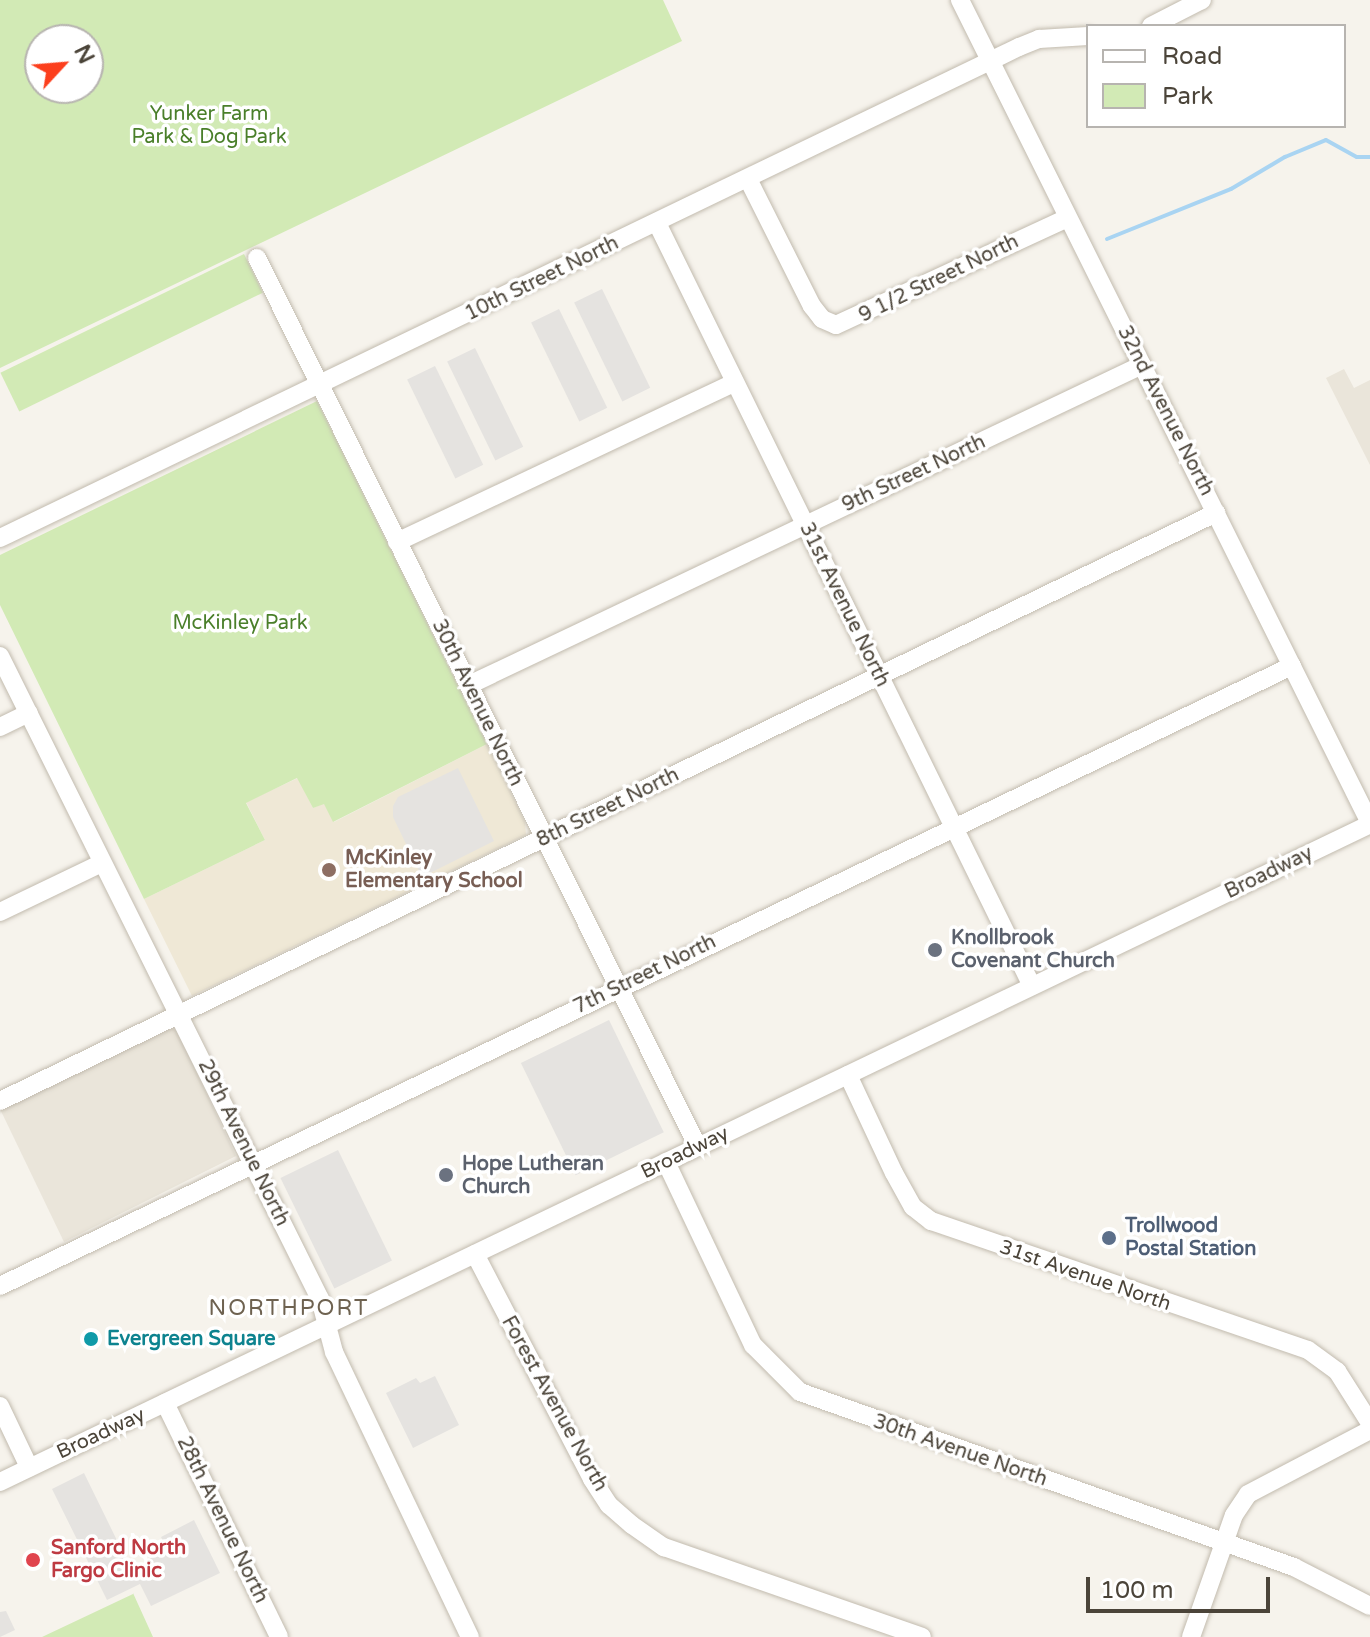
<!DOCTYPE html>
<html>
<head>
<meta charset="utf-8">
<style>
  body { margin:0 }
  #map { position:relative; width:1370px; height:1637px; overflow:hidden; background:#f6f3ec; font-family:"Varela Round",sans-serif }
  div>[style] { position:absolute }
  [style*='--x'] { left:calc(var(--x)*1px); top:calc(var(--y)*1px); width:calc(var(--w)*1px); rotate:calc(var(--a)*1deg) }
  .residential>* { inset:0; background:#eae5da }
  .education>* { inset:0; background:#efe8d6 }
  .green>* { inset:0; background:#d2eab5; transform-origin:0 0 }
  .parking>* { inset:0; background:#e5e3e0; transform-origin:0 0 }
  .stream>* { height:4px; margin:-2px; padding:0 2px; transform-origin:2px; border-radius:2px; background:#a9d4f2 }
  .roads { filter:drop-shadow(0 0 2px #c2bbae) drop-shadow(0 0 2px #c2bbae) }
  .minor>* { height:18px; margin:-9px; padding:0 9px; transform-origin:9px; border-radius:9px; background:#fff }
  .dots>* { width:22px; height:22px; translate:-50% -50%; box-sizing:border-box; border:4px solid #fff; border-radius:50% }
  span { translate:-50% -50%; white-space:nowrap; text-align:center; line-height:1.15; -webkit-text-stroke:7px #fff; paint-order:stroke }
  .park-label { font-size:20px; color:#4a7f2a }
  .street-label { font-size:20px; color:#4b4439 }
  .education-label { font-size:20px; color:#785e54; font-weight:700 }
  .left { translate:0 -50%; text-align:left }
  .worship-label { font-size:20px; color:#5b616d; font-weight:700 }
  .service-label { font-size:20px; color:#4e5e75; font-weight:700 }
  .culture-label { font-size:20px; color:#0d838f; font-weight:700 }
  .health-label { font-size:20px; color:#be3a42; font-weight:700 }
  .neighbourhood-label { font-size:22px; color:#6e6250; letter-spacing:2px }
  .legend { position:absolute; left:1086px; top:24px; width:260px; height:104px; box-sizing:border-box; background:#fff; border:2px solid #b7b4b0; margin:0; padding:10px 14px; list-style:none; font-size:24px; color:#4b4439 }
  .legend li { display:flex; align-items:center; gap:16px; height:40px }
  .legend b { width:40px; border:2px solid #b7b4b0 }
  .north { position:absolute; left:24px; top:24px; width:80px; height:80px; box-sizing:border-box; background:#fff; border:2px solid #b7b4b0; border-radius:50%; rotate:64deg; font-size:22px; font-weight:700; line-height:32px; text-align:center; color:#4b4439 }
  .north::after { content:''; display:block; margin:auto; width:28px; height:36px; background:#fc3f1d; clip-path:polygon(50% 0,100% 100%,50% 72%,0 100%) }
  .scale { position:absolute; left:1086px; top:1577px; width:184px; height:36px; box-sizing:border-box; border:4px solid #4b4439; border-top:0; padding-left:10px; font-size:24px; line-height:28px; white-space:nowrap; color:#4b4439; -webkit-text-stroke:6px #fff; paint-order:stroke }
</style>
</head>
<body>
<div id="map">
  <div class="residential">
    <i style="clip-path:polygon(1344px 369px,1354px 388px,1370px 380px,1370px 465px,1326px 378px)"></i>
    <i style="clip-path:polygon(169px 1027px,177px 1031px,236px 1156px,64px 1242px,0 1109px)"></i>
  </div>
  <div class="education">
    <i style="clip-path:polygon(487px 744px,525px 822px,526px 835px,192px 996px,144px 899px,265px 840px,246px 802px,298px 778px,313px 808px,324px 803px,334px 822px)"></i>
  </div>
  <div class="green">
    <i style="clip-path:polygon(evenodd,0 0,663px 0,682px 41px,0 368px,0 0,88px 40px,88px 88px,40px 88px,40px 40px,88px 40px)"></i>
    <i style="left:244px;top:254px;width:43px;height:271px;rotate:64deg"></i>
    <i style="clip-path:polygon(317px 401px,487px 744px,333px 822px,324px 804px,313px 808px,297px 778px,246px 803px,265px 840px,144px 899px,0 605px,0 555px)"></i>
    <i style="clip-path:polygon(133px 1593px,153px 1637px,42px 1637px,133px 1594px)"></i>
  </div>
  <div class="parking">
    <i style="left:602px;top:289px;width:110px;height:31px;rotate:64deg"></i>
    <i style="left:559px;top:309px;width:110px;height:31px;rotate:64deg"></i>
    <i style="left:475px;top:348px;width:110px;height:31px;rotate:64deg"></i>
    <i style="left:435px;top:366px;width:110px;height:31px;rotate:64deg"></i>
    <i style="clip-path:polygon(458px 768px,494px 841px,422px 877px,393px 817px,393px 806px,398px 797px)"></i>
    <i style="left:609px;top:1020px;width:125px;height:98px;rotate:64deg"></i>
    <i style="left:338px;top:1150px;width:123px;height:64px;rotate:64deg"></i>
    <i style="clip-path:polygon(435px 1376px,459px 1425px,413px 1448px,386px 1393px,416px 1378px,420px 1383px)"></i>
    <i style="clip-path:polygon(84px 1473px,132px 1571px,166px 1547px,161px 1537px,194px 1520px,220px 1573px,151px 1606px,140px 1584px,107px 1600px,52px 1489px)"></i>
    <i style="clip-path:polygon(6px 1611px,15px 1630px,0 1637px,0 1612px)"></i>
  </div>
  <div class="stream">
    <i style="--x:1107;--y:239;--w:134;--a:-22"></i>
    <i style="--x:1231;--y:189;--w:63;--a:-30.7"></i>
    <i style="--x:1285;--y:157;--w:44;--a:-22.5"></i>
    <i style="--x:1326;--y:140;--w:35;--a:29"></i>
    <i style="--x:1357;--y:157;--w:13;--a:0"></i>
  </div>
  <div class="roads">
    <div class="minor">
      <i style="--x:960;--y:0;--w:919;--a:63.52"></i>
      <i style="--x:1151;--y:26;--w:57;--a:-27"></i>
      <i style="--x:748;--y:179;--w:142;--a:63.3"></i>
      <i style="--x:812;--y:306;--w:16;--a:52"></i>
      <i style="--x:822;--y:319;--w:15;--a:23"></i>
      <i style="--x:836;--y:325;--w:255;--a:-24.8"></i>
      <i style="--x:657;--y:223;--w:850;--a:63.83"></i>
      <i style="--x:257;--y:258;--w:992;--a:63.62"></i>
      <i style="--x:0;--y:538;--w:1131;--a:-25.73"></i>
      <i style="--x:1019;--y:47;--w:22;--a:-22"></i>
      <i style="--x:1039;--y:39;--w:49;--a:-3.5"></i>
      <i style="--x:397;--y:542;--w:372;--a:-25.3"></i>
      <i style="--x:0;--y:656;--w:718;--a:63.54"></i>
      <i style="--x:320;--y:1299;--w:55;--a:75.2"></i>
      <i style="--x:334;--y:1352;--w:316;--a:64.5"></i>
      <i style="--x:469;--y:685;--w:745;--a:-25.43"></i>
      <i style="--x:0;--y:727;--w:32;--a:-26"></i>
      <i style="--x:0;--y:912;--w:113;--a:-25.7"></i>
      <i style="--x:848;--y:1075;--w:108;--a:64.9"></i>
      <i style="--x:894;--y:1173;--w:39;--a:61"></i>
      <i style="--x:913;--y:1207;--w:23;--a:38"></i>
      <i style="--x:931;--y:1221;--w:398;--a:18.9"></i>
      <i style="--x:1308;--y:1350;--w:36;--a:36"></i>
      <i style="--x:1337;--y:1371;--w:62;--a:57.6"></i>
      <i style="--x:0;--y:1101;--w:1351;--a:-25.81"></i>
      <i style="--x:666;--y:1162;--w:203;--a:64.6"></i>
      <i style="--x:753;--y:1345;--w:66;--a:45"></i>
      <i style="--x:800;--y:1392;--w:524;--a:19.51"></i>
      <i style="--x:1294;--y:1567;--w:85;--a:27.2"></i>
      <i style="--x:475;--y:1254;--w:254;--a:62.5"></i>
      <i style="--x:592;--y:1479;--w:31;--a:57"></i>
      <i style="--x:609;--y:1505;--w:30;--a:41"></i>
      <i style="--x:632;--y:1525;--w:39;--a:35"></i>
      <i style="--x:664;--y:1547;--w:273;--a:19.2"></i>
      <i style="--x:0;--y:1286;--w:1433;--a:-25.64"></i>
      <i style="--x:165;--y:1403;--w:260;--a:64"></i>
      <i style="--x:0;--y:1406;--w:68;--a:64.6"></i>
      <i style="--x:0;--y:1482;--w:1520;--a:-25.65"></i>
      <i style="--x:1191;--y:1637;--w:129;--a:-70.6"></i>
      <i style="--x:1234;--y:1515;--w:25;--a:-56"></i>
      <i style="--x:1248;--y:1494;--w:138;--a:-27.7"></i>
    </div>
  </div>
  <div class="dots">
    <i style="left:329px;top:870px;background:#8d6e63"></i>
    <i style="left:935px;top:950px;background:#6b7280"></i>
    <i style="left:446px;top:1175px;background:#6b7280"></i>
    <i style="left:1109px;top:1238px;background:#5c6f8a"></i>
    <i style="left:91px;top:1339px;background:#0f9aa8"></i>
    <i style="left:33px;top:1560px;background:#e0444e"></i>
  </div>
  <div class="park-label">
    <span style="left:209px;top:126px">Yunker Farm<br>Park &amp; Dog Park</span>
    <span style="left:240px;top:623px">McKinley Park</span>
  </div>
  <div class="street-label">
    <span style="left:542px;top:279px;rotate:-26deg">10th Street North</span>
    <span style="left:939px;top:279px;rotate:-26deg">9 1/2 Street North</span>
    <span style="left:1165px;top:411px;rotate:63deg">32nd Avenue North</span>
    <span style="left:914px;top:474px;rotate:-25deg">9th Street North</span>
    <span style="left:844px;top:605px;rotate:64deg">31st Avenue North</span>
    <span style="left:477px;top:703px;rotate:64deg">30th Avenue North</span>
    <span style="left:608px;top:808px;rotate:-26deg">8th Street North</span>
    <span style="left:1269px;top:873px;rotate:-26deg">Broadway</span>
    <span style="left:645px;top:975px;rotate:-26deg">7th Street North</span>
    <span style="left:243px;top:1143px;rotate:64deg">29th Avenue North</span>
    <span style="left:685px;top:1153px;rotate:-26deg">Broadway</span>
    <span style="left:1085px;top:1276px;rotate:19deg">31st Avenue North</span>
    <span style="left:554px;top:1404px;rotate:61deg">Forest Avenue North</span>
    <span style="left:101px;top:1434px;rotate:-25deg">Broadway</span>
    <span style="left:960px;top:1451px;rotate:19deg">30th Avenue North</span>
    <span style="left:222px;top:1520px;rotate:64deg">28th Avenue North</span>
  </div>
  <div class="education-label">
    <span class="left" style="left:345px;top:870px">McKinley<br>Elementary School</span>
  </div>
  <div class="worship-label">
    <span class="left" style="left:951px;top:950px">Knollbrook<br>Covenant Church</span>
    <span class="left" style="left:462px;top:1176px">Hope Lutheran<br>Church</span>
  </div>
  <div class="service-label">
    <span class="left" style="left:1125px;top:1238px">Trollwood<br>Postal Station</span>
  </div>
  <div class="culture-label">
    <span class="left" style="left:107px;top:1339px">Evergreen Square</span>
  </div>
  <div class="health-label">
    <span class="left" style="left:51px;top:1560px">Sanford North<br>Fargo Clinic</span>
  </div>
  <div class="neighbourhood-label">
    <span style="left:289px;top:1309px">NORTHPORT</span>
  </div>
  <ul class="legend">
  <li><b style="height:10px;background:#fff"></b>Road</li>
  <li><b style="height:22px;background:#d2eab5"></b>Park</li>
  </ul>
  <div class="north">N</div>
  <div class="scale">100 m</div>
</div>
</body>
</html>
